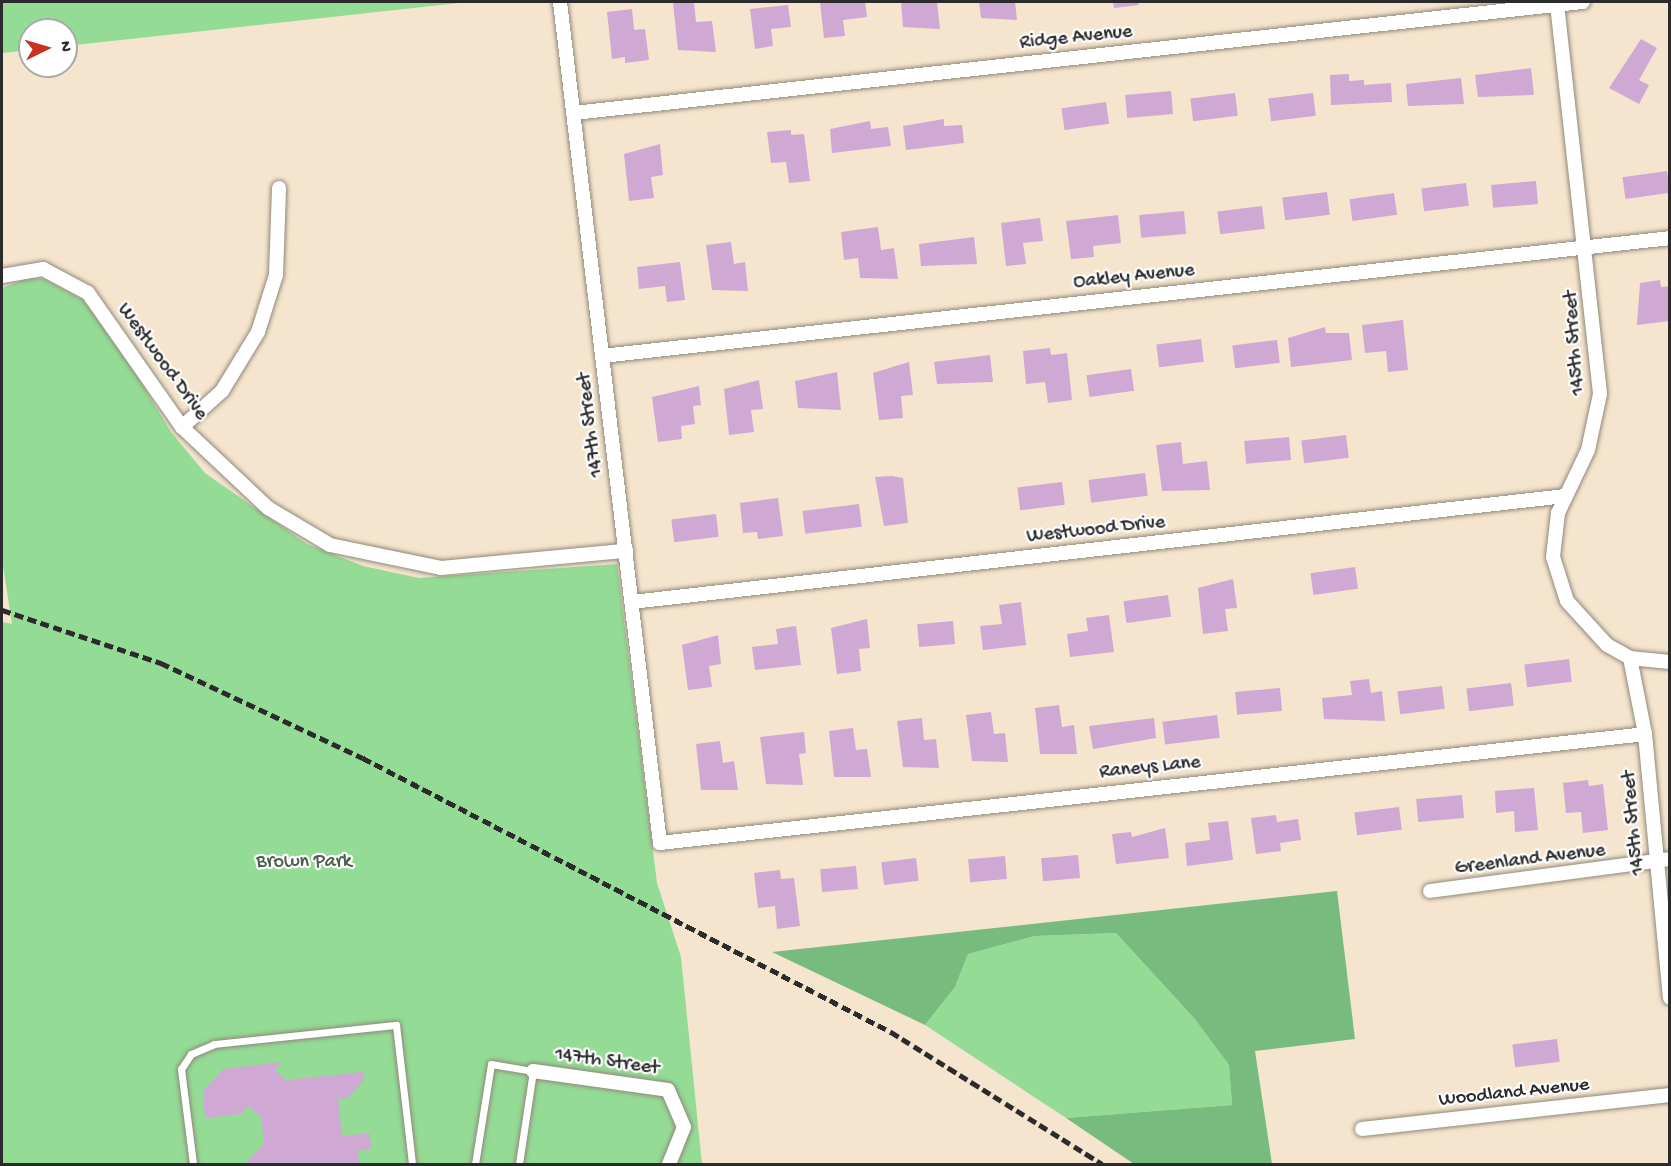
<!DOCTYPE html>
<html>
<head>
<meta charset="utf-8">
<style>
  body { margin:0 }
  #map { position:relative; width:1671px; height:1166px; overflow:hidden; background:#f5e5ce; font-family:"Gochi Hand",sans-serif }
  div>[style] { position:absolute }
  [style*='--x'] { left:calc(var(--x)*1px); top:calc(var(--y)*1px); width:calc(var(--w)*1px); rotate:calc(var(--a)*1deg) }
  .green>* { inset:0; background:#94db95 }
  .forest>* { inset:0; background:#77bb7e }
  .building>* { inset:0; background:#d0a8d4; transform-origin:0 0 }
  .roads { filter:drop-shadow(0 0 2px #90887c) drop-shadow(0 0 2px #90887c) }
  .lane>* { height:7px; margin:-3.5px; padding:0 3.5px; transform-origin:3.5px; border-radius:3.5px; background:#fff }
  .street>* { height:14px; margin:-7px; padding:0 7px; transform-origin:7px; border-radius:7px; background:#fff }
  .rail>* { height:4.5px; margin-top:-2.25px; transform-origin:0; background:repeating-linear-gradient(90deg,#2b2b2b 0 9px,transparent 0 13.5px) }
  span { translate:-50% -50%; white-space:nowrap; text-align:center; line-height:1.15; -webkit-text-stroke:4.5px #fff; paint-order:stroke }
  .street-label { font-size:20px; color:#2b2b2b }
  .park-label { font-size:20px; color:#4a604b }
  .frame { position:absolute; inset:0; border:3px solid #2b2b2b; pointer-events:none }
  .north { position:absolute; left:18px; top:18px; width:60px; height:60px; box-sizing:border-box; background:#fff; border:2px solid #aaa; border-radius:50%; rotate:85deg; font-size:16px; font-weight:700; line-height:24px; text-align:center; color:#2b2b2b }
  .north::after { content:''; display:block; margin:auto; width:21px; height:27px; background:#c8321e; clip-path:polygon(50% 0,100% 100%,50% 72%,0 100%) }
</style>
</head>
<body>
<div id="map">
  <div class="green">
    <i style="clip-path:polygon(2px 2px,468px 2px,66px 46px,66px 30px,30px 30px,30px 50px,2px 53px)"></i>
    <i style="clip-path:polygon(28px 278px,44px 279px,83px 300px,121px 349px,171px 432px,205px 473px,307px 544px,363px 566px,419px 578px,617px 564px,657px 883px,681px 957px,702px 1164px,2px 1164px,2px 622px,12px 624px,2px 559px,2px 288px)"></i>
    <i style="clip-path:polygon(1116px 933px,1194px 1018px,1229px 1065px,1232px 1105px,1066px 1118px,925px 1025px,955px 987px,968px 954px,1035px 936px)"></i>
  </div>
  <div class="forest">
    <i style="clip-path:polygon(1337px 891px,1355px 1039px,1255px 1051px,1272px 1164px,1134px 1164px,1066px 1118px,1232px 1105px,1229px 1065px,1194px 1018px,1116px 933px,1035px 936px,968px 954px,955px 987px,925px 1025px,772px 952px)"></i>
  </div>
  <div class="building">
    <i style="clip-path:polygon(694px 2px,696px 22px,712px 21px,716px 52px,678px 50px,673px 3px)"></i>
    <i style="clip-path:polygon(820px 2px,865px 2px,867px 17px,843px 20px,845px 36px,824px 38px)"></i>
    <i style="clip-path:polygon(901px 2px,937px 2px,940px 29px,903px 27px)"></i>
    <i style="clip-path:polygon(979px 2px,1015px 2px,1017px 20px,981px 18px)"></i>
    <i style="clip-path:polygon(1113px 2px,1138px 2px,1139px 5px,1114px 8px)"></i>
    <i style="clip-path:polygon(788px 5px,791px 27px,771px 29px,773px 46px,755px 49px,750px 9px)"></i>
    <i style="clip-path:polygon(632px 9px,634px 30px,645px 29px,649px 60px,625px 63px,625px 57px,612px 59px,607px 12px)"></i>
    <i style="clip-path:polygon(1641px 39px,1657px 48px,1639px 80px,1649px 85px,1639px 104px,1609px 88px)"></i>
    <i style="clip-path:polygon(1531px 68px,1534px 95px,1478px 97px,1475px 75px)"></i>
    <i style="clip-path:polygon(1349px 74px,1349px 81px,1364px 80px,1364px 85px,1391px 83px,1392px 102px,1331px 105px,1330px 75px)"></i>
    <i style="clip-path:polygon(1461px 78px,1464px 104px,1408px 106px,1406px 84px)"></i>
    <i style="left:1171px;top:91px;width:23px;height:46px;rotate:85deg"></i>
    <i style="left:1235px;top:93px;width:23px;height:45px;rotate:83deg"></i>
    <i style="left:1313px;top:93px;width:23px;height:45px;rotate:83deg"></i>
    <i style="left:1106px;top:102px;width:22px;height:45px;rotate:82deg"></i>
    <i style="clip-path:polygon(944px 119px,944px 126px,962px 125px,964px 143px,906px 150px,903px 126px)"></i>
    <i style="clip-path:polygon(870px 121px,871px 129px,888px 127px,891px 146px,832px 153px,830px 129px)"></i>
    <i style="clip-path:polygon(791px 130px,791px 135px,804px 134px,810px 181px,789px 183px,786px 162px,771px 163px,767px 132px)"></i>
    <i style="clip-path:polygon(660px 144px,663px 175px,651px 177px,654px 198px,629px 201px,624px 154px)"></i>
    <i style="left:1667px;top:171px;width:22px;height:45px;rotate:82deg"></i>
    <i style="left:1536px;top:181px;width:23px;height:45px;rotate:85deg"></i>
    <i style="left:1466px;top:183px;width:23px;height:45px;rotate:83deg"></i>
    <i style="left:1327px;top:192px;width:23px;height:45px;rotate:83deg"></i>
    <i style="left:1394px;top:193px;width:22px;height:45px;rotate:82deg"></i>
    <i style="left:1262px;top:206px;width:23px;height:45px;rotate:83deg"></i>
    <i style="left:1184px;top:211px;width:23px;height:45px;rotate:85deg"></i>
    <i style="clip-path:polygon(1118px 215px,1121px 243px,1093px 246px,1094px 257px,1071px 259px,1066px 221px)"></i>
    <i style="clip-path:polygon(1040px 218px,1043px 241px,1023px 243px,1026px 264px,1006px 266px,1001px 223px)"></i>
    <i style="clip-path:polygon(878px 227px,881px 250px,894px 248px,898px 279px,860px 278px,858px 258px,844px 260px,841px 232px)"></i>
    <i style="clip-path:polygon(974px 237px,977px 264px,921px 266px,919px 244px)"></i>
    <i style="clip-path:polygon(731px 242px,734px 264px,745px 262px,748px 291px,712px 290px,706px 245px)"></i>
    <i style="clip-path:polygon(680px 262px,685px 300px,667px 302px,665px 286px,639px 289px,637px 267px)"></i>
    <i style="clip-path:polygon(1660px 280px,1661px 287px,1670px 286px,1670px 321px,1637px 325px,1640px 283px)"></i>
    <i style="clip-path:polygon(1403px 320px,1408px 370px,1388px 372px,1386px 351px,1365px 353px,1362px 325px)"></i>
    <i style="clip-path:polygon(1325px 327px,1326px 333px,1349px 333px,1352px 360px,1291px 367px,1288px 338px)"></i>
    <i style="left:1201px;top:339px;width:23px;height:45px;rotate:83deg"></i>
    <i style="left:1277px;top:340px;width:23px;height:45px;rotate:83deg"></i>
    <i style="clip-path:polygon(1050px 348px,1051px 355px,1067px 353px,1072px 400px,1048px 403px,1045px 382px,1026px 384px,1023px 351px)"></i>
    <i style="clip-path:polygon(990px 355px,993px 382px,937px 384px,934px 362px)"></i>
    <i style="clip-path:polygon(909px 362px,913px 395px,901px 396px,903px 418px,879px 420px,873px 373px)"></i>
    <i style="left:1131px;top:369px;width:22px;height:45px;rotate:82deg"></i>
    <i style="clip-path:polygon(837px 372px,841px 410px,798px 408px,795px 381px)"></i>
    <i style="clip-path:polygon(759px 380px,763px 409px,751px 410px,754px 432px,729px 435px,724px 389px)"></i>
    <i style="clip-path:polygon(699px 386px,701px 405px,693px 406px,695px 424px,681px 426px,682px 439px,658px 442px,652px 397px)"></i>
    <i style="left:1346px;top:435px;width:23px;height:45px;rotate:83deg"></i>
    <i style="left:1289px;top:437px;width:23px;height:45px;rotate:85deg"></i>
    <i style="clip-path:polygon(1181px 442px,1183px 464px,1207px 461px,1210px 490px,1162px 491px,1156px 445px)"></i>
    <i style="left:1145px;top:473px;width:23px;height:57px;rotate:83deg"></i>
    <i style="clip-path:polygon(892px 476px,903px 478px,908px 523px,884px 526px,875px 477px)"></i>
    <i style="left:1062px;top:482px;width:23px;height:45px;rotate:83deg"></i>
    <i style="clip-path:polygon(778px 498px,783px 536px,758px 539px,757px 532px,743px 533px,740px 503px)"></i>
    <i style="left:859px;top:504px;width:23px;height:57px;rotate:83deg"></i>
    <i style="left:716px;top:514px;width:23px;height:45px;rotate:83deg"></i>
    <i style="left:1355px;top:567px;width:22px;height:45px;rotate:82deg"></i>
    <i style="clip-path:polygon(1233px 579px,1237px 608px,1225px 609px,1228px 631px,1203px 634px,1198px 588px)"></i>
    <i style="left:1168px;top:595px;width:22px;height:45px;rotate:82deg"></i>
    <i style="clip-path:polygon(1021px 602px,1026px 645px,983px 650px,980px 626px,1002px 624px,999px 605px)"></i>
    <i style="clip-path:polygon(1109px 615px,1114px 652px,1070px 657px,1067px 634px,1088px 631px,1086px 618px)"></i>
    <i style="clip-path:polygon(867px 619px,870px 648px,859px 649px,861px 671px,837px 674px,831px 628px)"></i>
    <i style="left:953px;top:621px;width:23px;height:36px;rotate:85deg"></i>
    <i style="clip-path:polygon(796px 626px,801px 665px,755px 670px,752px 647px,778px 644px,776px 629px)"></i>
    <i style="clip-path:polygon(718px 635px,721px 664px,709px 666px,712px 687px,688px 690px,682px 645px)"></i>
    <i style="left:1569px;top:659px;width:23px;height:45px;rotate:83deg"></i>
    <i style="clip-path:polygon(1369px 679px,1371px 693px,1382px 691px,1385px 721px,1324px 719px,1322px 698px,1352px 695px,1350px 681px)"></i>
    <i style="left:1511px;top:683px;width:23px;height:45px;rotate:83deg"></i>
    <i style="left:1442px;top:686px;width:23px;height:45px;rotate:83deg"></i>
    <i style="left:1280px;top:688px;width:23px;height:45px;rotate:85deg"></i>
    <i style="clip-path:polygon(1059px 705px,1062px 727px,1074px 725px,1077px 754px,1040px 754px,1035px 708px)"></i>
    <i style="clip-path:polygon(991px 712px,994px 734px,1005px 733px,1008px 762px,972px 761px,966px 715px)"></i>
    <i style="left:1217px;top:715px;width:23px;height:55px;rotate:83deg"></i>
    <i style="clip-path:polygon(922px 718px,924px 740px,936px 739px,939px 768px,903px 767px,897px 721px)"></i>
    <i style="clip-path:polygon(1154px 718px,1156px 738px,1093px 749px,1089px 726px)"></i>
    <i style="clip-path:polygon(853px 728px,856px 750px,867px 749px,871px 777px,834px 777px,829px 731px)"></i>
    <i style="clip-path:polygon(804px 732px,806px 753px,799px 754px,803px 785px,766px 784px,760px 737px)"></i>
    <i style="clip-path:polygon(720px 741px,723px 763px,734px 761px,738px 790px,701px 790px,696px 744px)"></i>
    <i style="clip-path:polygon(1588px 780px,1589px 786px,1603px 784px,1608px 830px,1583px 833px,1581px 812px,1566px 813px,1563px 783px)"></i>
    <i style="clip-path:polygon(1534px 788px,1538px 830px,1515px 832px,1514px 811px,1496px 813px,1495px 791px)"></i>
    <i style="left:1462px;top:795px;width:23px;height:46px;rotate:85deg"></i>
    <i style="left:1399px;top:807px;width:23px;height:45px;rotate:83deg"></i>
    <i style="clip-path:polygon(1276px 815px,1277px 822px,1298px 819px,1301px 840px,1280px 843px,1281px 851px,1256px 854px,1251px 818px)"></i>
    <i style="clip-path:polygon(1228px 821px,1233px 860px,1187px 866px,1185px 843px,1210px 840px,1208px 823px)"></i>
    <i style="clip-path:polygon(1165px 828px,1169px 858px,1116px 864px,1112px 834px,1131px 832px,1132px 837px)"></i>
    <i style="left:1078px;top:855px;width:23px;height:37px;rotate:85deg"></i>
    <i style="left:1005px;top:856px;width:23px;height:37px;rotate:85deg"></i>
    <i style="left:916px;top:858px;width:23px;height:35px;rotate:83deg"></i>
    <i style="left:856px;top:866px;width:23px;height:36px;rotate:85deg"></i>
    <i style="clip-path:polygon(780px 870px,781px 879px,794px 878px,800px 926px,777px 929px,775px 906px,758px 908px,754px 873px)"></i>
    <i style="left:1557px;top:1039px;width:23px;height:45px;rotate:83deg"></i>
    <i style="clip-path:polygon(282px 1062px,275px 1070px,286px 1080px,363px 1072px,364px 1080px,348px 1098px,338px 1099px,342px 1136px,370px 1133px,371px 1149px,358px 1150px,359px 1164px,245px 1164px,264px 1144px,261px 1117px,249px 1106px,241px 1114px,205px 1118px,203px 1091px,223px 1069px)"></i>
  </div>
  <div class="roads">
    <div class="lane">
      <i style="--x:193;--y:1164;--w:96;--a:-97.2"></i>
      <i style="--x:181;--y:1069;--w:18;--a:-56"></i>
      <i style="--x:191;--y:1054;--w:25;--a:-23"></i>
      <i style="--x:214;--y:1044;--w:183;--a:-6"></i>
      <i style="--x:396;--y:1025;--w:140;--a:83.4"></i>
      <i style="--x:475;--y:1164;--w:101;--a:-80.9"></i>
      <i style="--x:491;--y:1064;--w:43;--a:9.5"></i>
      <i style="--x:533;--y:1071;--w:94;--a:98.6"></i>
    </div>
    <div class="street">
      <i style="--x:560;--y:2;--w:847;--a:83.22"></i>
      <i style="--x:660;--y:843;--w:991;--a:-6.31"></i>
      <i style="--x:1557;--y:4;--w:392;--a:83.7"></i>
      <i style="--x:1600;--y:394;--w:57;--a:102.1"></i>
      <i style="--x:1588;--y:450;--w:70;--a:115.5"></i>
      <i style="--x:1558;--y:513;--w:44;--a:96.5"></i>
      <i style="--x:1553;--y:557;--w:46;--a:72.3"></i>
      <i style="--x:1567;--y:601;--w:59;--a:47.7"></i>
      <i style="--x:1607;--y:645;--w:26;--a:29"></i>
      <i style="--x:1630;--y:658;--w:40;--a:5.7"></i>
      <i style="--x:574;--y:113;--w:1015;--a:-6.28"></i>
      <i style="--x:2;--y:276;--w:42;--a:-9.7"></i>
      <i style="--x:43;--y:269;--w:51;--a:28.1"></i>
      <i style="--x:88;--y:293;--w:164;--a:55"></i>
      <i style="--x:182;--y:427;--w:118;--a:43.3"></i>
      <i style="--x:268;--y:508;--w:72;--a:30.8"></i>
      <i style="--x:330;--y:545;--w:113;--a:11.7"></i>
      <i style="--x:441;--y:568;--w:186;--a:-5.3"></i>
      <i style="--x:602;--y:356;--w:1074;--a:-6.3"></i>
      <i style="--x:182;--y:427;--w:54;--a:-42"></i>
      <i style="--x:222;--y:391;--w:69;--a:-58.6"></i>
      <i style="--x:258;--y:332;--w:60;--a:-72.5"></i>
      <i style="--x:276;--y:275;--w:87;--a:-88"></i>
      <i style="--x:632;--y:602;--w:939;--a:-6.48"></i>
      <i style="--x:1630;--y:658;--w:77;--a:78.8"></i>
      <i style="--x:1645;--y:734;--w:265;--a:84.6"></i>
      <i style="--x:1430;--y:891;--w:242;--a:-7.6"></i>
      <i style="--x:533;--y:1071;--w:136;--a:8"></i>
      <i style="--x:668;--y:1090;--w:40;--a:66.6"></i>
      <i style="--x:684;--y:1127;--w:40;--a:112"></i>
      <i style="--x:1362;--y:1129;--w:310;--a:-6.3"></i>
    </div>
  </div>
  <div class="rail">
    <i style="--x:2;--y:610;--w:168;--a:18.4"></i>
    <i style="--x:161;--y:663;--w:223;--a:25.2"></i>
    <i style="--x:363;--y:758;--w:595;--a:27.43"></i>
    <i style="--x:891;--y:1032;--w:249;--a:32"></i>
  </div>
  <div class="street-label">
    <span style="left:1076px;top:38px;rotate:-6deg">Ridge Avenue</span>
    <span style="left:1134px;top:277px;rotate:-6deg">Oakley Avenue</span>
    <span style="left:1575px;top:343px;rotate:-94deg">145th Street</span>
    <span style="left:162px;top:362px;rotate:54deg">Westwood Drive</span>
    <span style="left:591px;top:425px;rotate:-97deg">147th Street</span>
    <span style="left:1096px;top:530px;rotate:-6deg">Westwood Drive</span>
    <span style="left:1150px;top:768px;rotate:-6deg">Raneys Lane</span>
    <span style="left:1634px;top:823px;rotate:-95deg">145th Street</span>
    <span style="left:1530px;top:860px;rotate:-7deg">Greenland Avenue</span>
    <span style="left:607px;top:1062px;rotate:8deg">147th Street</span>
    <span style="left:1514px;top:1093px;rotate:-6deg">Woodland Avenue</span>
  </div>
  <div class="park-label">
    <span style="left:304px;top:862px">Brown Park</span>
  </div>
  <div class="frame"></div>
  <div class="north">N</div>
</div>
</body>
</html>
